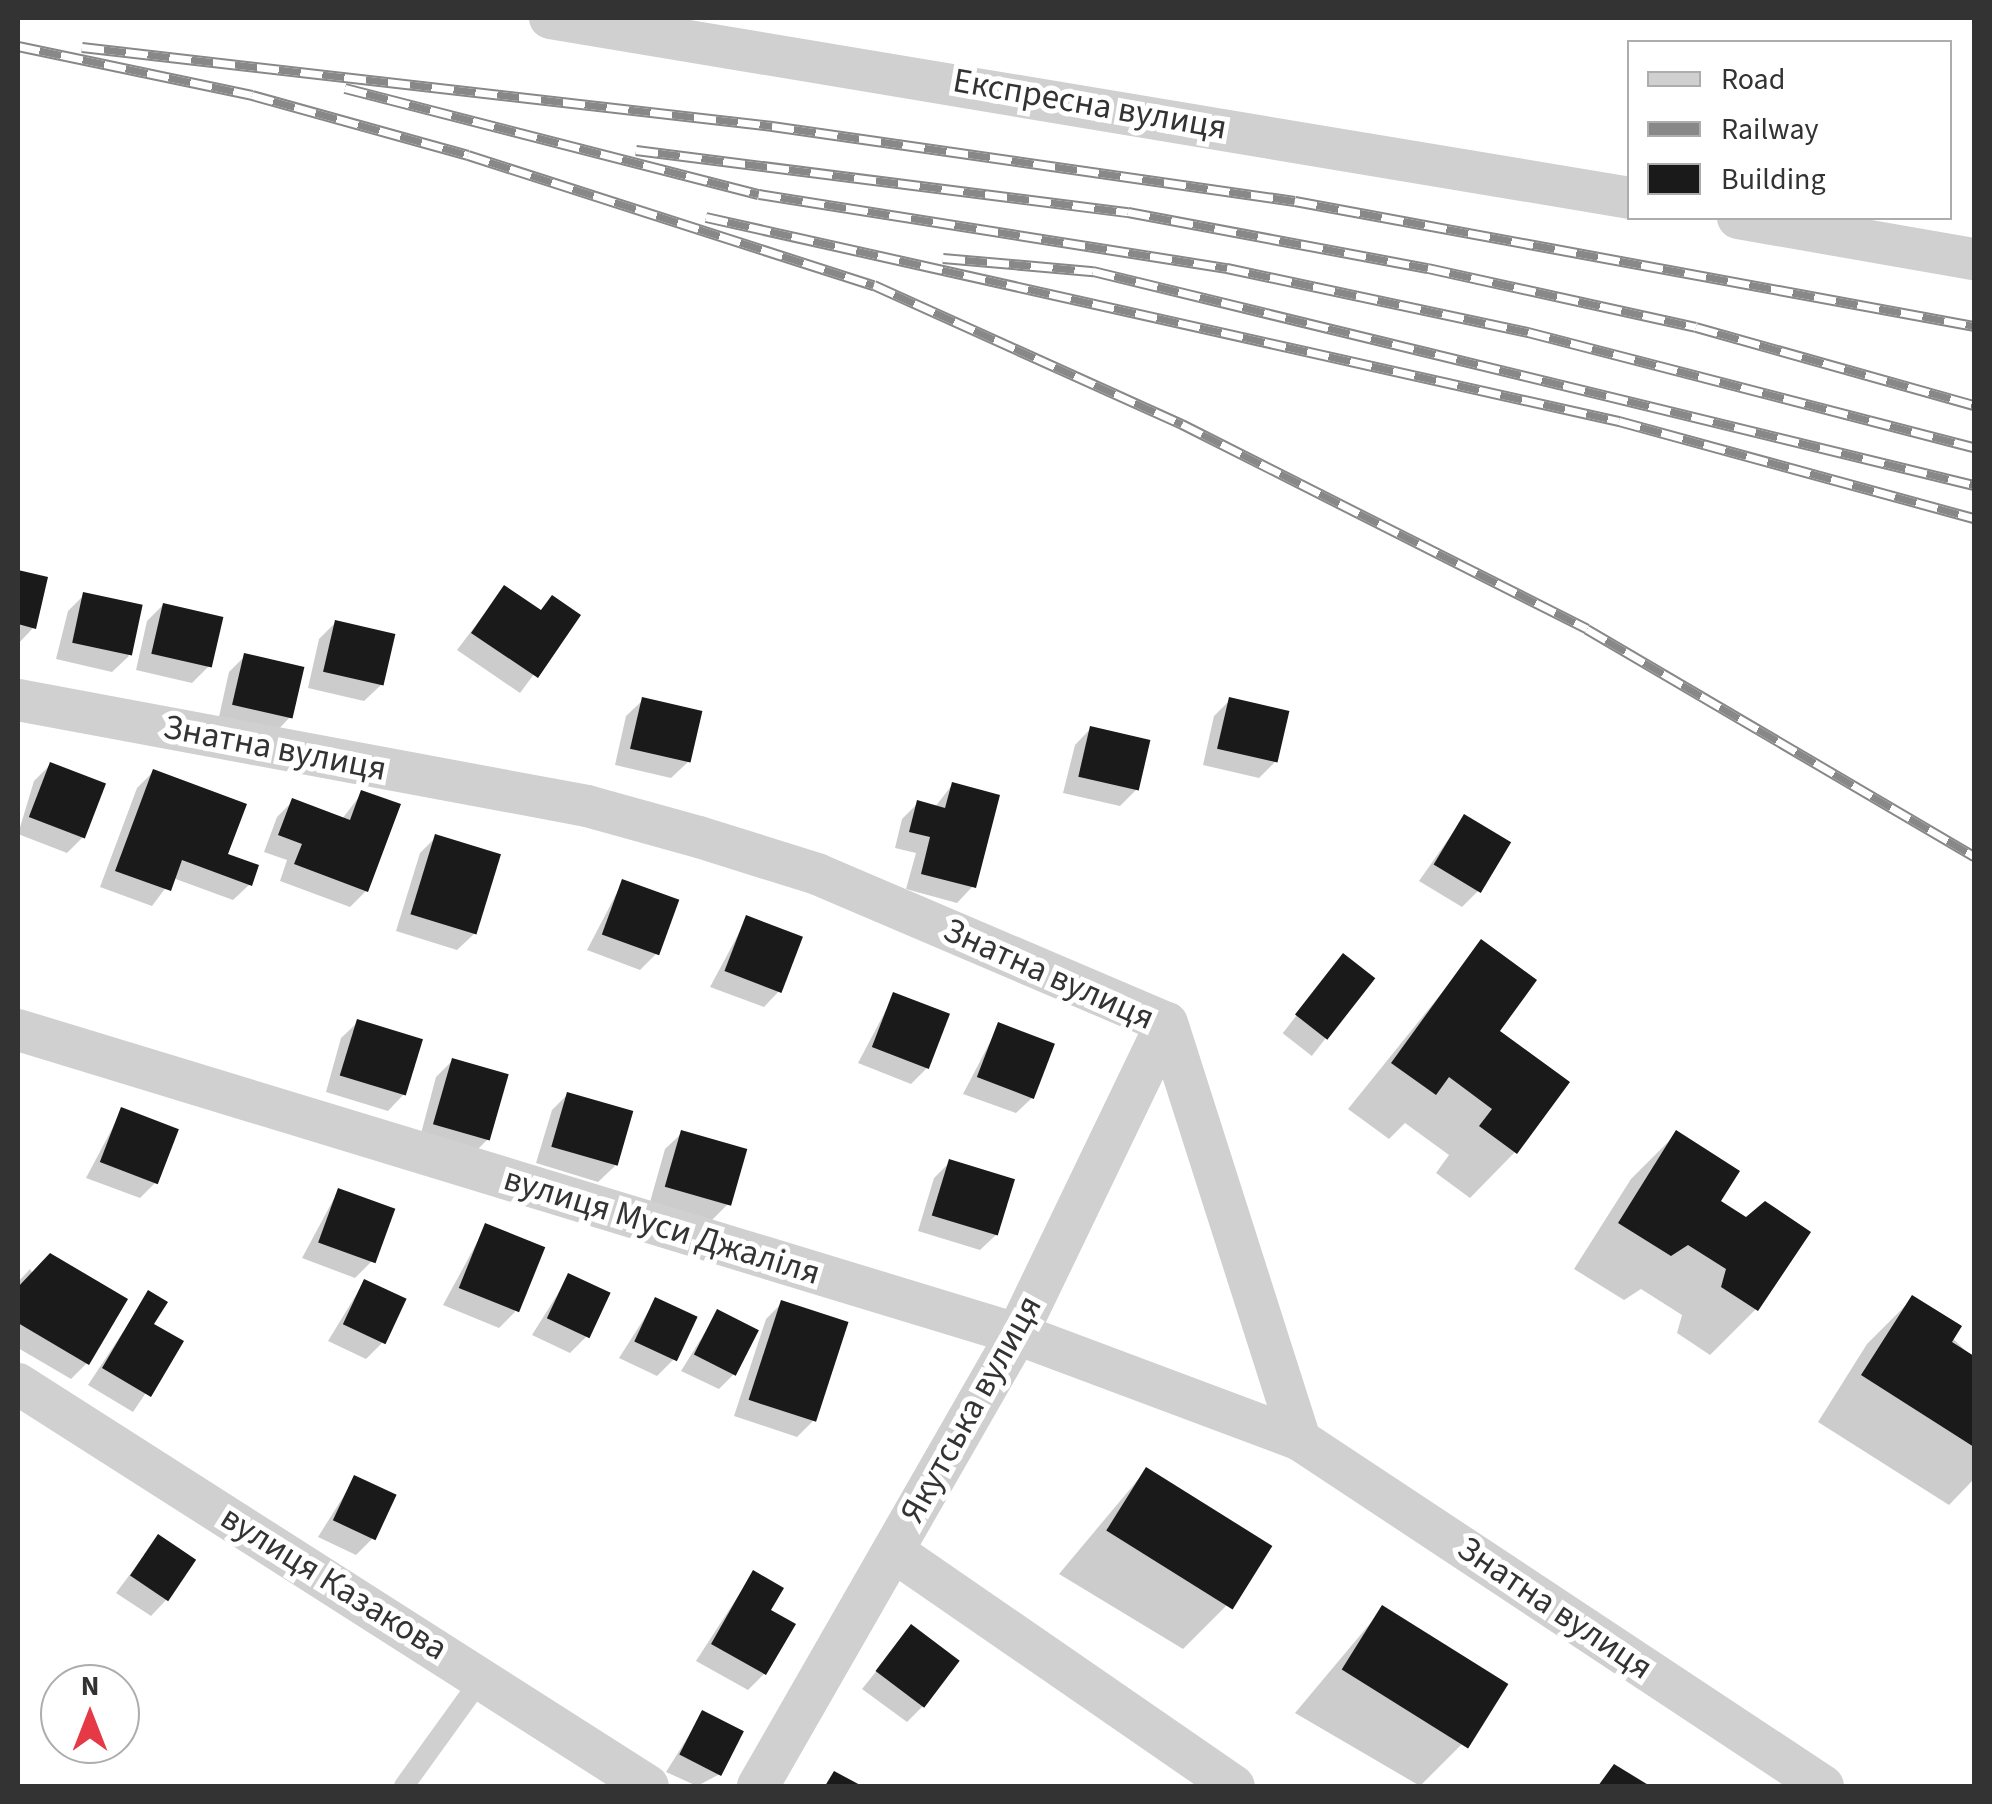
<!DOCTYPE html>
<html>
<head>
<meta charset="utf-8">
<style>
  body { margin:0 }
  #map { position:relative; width:1992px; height:1804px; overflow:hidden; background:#fff; font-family:"Source Sans 3",sans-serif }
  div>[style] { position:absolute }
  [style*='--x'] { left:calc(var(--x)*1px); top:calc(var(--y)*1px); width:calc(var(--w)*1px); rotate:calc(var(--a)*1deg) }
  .shadow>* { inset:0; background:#0003; transform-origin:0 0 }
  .building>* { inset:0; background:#1a1a1a; transform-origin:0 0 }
  .lane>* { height:20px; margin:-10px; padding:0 10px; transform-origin:10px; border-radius:10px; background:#d0d0d0 }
  .street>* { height:42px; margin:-21px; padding:0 21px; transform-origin:21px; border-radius:21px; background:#d0d0d0 }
  .rail>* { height:11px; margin-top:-5.5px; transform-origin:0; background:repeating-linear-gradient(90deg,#fff 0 22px,#888 0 44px); box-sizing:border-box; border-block:2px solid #888 }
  span { translate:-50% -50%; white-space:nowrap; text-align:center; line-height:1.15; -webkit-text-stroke:10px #fff; paint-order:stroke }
  .street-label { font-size:35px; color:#333 }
  .frame { position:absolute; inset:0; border:20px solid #333; pointer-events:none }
  .legend { position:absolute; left:1627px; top:40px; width:325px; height:180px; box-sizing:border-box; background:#fff; border:2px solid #adadad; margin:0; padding:12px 18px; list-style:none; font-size:30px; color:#333 }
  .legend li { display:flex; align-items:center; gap:20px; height:50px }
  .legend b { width:50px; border:2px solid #adadad }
  .north { position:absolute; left:40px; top:1664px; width:100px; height:100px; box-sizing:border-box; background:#fff; border:2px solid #adadad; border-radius:50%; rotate:0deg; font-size:28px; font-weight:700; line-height:40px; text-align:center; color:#333 }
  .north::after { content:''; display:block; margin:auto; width:35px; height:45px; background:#e63946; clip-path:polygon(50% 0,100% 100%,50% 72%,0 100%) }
</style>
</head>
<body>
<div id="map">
  <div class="shadow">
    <i style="clip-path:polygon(18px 572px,45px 579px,34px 627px,18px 644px)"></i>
    <i style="clip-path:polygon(504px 588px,539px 612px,552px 598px,578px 615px,520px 693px,457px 650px)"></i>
    <i style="clip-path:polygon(84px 595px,129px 656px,112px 672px,56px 659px,68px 611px)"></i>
    <i style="clip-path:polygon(163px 605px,208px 667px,192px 683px,136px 670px,147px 621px)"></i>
    <i style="clip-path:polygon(335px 623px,381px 685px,364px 701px,308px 688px,319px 639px)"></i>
    <i style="clip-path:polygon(245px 656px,290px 717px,274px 734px,218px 721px,229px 672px)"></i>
    <i style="clip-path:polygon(643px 700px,688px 762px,671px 778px,615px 765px,626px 716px)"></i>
    <i style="clip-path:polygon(1230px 700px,1275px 762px,1259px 778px,1203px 765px,1214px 716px)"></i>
    <i style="clip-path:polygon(1091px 728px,1136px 790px,1120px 806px,1063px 793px,1075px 745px)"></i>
    <i style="clip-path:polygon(50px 765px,83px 837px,67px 853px,18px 834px,34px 781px)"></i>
    <i style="clip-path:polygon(153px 772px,250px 884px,233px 900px,173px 878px,152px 906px,100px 887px,137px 788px)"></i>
    <i style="clip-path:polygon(952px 785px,973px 886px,957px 903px,906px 889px,916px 853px,895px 848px,902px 819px,918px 803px,935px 807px)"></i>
    <i style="clip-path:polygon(362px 793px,366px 891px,350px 907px,280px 881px,287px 860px,264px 852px,277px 817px,293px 801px,342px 819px)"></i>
    <i style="clip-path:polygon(1464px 817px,1478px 891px,1462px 907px,1419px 881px)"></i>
    <i style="clip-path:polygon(436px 837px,474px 934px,457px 950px,396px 931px,420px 853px)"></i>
    <i style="clip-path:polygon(623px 881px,656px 954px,640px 970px,587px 950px)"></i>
    <i style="clip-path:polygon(747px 918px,780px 990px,764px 1007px,710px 987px)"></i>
    <i style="clip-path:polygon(1482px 943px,1515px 1152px,1470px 1198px,1436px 1173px,1449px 1155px,1405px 1123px,1389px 1139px,1348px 1109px)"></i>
    <i style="left:1343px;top:956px;width:37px;height:98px;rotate:38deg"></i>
    <i style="clip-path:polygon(894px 995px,927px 1068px,911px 1084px,858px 1063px)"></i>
    <i style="clip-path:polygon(358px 1022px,404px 1094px,388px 1111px,326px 1092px,341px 1038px)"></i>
    <i style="clip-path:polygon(999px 1025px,1033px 1097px,1016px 1113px,963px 1094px)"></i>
    <i style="clip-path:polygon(452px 1061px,488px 1139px,472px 1155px,419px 1141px,436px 1077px)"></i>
    <i style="clip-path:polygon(568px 1094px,615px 1166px,598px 1182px,536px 1163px,552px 1110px)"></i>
    <i style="clip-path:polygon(122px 1110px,156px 1182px,140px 1198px,86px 1178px)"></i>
    <i style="clip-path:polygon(682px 1133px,728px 1204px,712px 1220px,650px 1202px,665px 1149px)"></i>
    <i style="clip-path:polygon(1676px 1134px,1718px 1202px,1756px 1309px,1710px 1355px,1677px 1333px,1682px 1315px,1641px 1289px,1624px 1300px,1574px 1269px,1631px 1179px)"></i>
    <i style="clip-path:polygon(950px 1162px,997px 1234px,980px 1250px,918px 1231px,934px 1178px)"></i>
    <i style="clip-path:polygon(338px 1191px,371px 1262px,355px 1278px,302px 1258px)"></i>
    <i style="clip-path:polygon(486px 1226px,515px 1312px,499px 1328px,443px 1305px)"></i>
    <i style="clip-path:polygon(30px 1269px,87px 1363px,71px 1379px,18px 1348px,18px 1282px)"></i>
    <i style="clip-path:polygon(569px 1276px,586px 1337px,570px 1353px,532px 1335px)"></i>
    <i style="clip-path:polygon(364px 1282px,382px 1343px,366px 1359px,328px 1341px)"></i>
    <i style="clip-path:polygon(148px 1294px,151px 1325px,180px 1342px,133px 1412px,88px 1385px)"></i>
    <i style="clip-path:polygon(1912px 1299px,1974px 1359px,1974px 1479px,1949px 1505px,1818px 1422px,1867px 1344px)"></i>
    <i style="clip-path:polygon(656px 1300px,673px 1360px,657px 1376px,619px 1358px)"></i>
    <i style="clip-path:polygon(782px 1303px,813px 1421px,797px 1437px,734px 1416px,766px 1319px)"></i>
    <i style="clip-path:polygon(717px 1313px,735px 1373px,719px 1389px,681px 1371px)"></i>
    <i style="clip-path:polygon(1146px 1470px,1228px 1604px,1183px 1649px,1059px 1574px)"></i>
    <i style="clip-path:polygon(355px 1478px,372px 1539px,356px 1555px,318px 1537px)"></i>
    <i style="clip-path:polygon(158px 1537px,167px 1599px,151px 1616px,116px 1593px)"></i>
    <i style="clip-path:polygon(753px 1573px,768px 1611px,764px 1674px,748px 1690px,696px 1661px)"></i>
    <i style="clip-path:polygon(1383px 1608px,1464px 1742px,1420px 1786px,1295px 1713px)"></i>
    <i style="clip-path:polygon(911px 1628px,923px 1706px,907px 1722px,862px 1689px)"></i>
    <i style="clip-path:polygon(703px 1713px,720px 1774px,697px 1786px,666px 1772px)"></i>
  </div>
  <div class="building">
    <i style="clip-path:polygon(18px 570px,48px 577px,36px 629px,18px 624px)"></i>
    <i style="clip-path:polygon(504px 585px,541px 610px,552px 595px,581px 615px,538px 678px,471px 633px)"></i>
    <i style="left:83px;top:592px;width:61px;height:52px;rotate:12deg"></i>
    <i style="left:163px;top:603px;width:62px;height:52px;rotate:13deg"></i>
    <i style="left:335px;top:620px;width:62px;height:53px;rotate:13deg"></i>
    <i style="left:244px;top:653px;width:62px;height:53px;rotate:13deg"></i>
    <i style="left:642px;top:697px;width:62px;height:53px;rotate:13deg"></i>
    <i style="left:1229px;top:697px;width:62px;height:53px;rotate:13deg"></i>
    <i style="left:1090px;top:726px;width:62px;height:52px;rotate:13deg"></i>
    <i style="left:50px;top:762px;width:60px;height:59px;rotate:21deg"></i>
    <i style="clip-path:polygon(153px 769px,247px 804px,228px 854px,259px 865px,252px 886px,182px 860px,171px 891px,115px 871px)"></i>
    <i style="clip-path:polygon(952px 782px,1000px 795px,976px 888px,921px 874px,930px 837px,909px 832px,917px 800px,945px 808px)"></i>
    <i style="clip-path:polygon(361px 790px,401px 804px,368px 892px,294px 864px,302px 844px,278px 835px,292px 798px,350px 820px)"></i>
    <i style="left:1464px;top:814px;width:55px;height:59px;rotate:31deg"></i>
    <i style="left:435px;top:834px;width:69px;height:84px;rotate:17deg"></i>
    <i style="left:622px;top:879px;width:61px;height:59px;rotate:20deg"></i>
    <i style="left:746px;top:915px;width:61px;height:60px;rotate:21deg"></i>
    <i style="clip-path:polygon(1481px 939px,1537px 980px,1500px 1031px,1570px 1082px,1517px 1154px,1479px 1126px,1492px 1109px,1449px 1077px,1436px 1095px,1391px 1063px)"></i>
    <i style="left:1343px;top:953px;width:41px;height:78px;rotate:38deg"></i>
    <i style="left:893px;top:992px;width:61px;height:59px;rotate:21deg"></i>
    <i style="left:357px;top:1019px;width:69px;height:59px;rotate:17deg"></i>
    <i style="left:998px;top:1022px;width:61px;height:59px;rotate:21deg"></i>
    <i style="left:452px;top:1058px;width:59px;height:69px;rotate:16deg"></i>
    <i style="left:567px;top:1092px;width:69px;height:57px;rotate:16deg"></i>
    <i style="left:121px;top:1107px;width:62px;height:59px;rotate:21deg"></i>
    <i style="left:681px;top:1130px;width:69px;height:59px;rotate:16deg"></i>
    <i style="clip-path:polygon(1676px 1130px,1740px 1171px,1721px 1201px,1746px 1217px,1765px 1201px,1811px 1232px,1758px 1311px,1721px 1287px,1726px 1269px,1688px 1245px,1671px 1256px,1618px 1223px)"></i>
    <i style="left:949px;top:1159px;width:69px;height:59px;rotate:17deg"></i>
    <i style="left:338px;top:1188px;width:61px;height:58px;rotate:20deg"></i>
    <i style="left:485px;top:1223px;width:65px;height:70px;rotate:22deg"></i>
    <i style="clip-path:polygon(50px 1253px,128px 1299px,89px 1365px,18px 1323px,18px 1287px)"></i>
    <i style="left:568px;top:1273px;width:47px;height:50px;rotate:25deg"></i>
    <i style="left:364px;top:1279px;width:47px;height:50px;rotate:25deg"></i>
    <i style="clip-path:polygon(148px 1290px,168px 1302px,154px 1324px,184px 1341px,151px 1397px,102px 1368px)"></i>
    <i style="clip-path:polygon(1912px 1295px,1962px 1326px,1952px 1342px,1974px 1356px,1974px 1447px,1861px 1375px)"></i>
    <i style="left:655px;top:1297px;width:47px;height:49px;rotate:25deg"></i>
    <i style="left:781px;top:1300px;width:71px;height:105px;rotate:18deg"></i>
    <i style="left:717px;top:1309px;width:47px;height:51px;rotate:27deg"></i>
    <i style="left:1146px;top:1467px;width:149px;height:75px;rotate:32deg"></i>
    <i style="left:354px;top:1475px;width:47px;height:50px;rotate:25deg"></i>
    <i style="left:158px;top:1534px;width:46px;height:50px;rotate:34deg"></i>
    <i style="clip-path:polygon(753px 1570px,784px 1588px,771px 1610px,796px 1624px,766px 1675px,711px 1644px)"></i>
    <i style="left:1382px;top:1605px;width:149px;height:76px;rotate:32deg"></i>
    <i style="left:911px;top:1624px;width:61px;height:59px;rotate:37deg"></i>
    <i style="left:702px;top:1710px;width:47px;height:50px;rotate:27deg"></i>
    <i style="clip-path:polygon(1614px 1764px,1650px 1786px,1598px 1786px)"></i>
    <i style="clip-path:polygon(834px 1771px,862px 1786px,825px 1786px)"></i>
  </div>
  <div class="lane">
    <i style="--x:404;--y:1786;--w:133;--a:-54.2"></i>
  </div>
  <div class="street">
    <i style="--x:550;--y:18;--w:1095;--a:9.46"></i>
    <i style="--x:1738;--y:218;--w:240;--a:9.9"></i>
    <i style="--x:18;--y:700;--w:579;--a:10.55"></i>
    <i style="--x:587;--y:806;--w:116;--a:15.5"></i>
    <i style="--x:699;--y:837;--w:124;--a:17.4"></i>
    <i style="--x:817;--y:874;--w:380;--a:23.1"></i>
    <i style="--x:1167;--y:1023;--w:438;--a:72.3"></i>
    <i style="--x:1300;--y:1440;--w:627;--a:33.49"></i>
    <i style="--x:18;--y:1030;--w:1044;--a:16.93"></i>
    <i style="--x:1017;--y:1334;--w:302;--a:20.5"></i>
    <i style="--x:18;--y:1384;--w:747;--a:32.54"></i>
    <i style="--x:893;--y:1551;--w:414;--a:34.6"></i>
    <i style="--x:758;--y:1786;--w:521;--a:-60.19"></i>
    <i style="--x:1017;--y:1334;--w:345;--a:-64.3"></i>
  </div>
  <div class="rail">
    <i style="--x:18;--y:46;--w:239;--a:11.8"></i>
    <i style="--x:252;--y:95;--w:224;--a:15.5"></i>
    <i style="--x:468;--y:155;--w:426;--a:17.8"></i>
    <i style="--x:874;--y:285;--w:338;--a:24.3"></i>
    <i style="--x:1182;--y:424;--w:454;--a:26.8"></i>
    <i style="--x:1587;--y:629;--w:449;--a:30.4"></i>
    <i style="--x:82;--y:47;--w:695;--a:6.53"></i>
    <i style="--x:772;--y:126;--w:528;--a:8.16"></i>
    <i style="--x:1295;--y:201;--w:690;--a:10.43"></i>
    <i style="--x:345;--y:88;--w:427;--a:14.4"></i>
    <i style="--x:759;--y:194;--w:474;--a:9"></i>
    <i style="--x:1227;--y:268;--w:308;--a:12"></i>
    <i style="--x:1528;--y:332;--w:461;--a:14.5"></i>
    <i style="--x:636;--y:150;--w:496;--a:7.2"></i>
    <i style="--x:1128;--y:212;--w:305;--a:10.6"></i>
    <i style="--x:1428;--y:268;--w:274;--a:12.4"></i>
    <i style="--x:1696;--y:327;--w:289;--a:15.7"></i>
    <i style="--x:706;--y:217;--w:936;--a:12.6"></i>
    <i style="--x:1619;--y:421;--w:368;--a:15.3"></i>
    <i style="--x:943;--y:258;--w:151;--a:5"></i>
    <i style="--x:1093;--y:271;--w:907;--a:13.65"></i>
  </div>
  <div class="street-label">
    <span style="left:1090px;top:104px;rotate:10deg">Експресна вулиця</span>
    <span style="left:275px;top:748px;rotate:11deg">Знатна вулиця</span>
    <span style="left:1049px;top:974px;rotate:24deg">Знатна вулиця</span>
    <span style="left:662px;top:1226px;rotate:17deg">вулиця Муси Джаліля</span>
    <span style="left:971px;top:1409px;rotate:-61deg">Якутська вулиця</span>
    <span style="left:334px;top:1583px;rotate:32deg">вулиця Казакова</span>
    <span style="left:1555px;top:1608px;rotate:34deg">Знатна вулиця</span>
  </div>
  <div class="frame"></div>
  <ul class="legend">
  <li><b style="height:12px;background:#d0d0d0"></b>Road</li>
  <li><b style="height:12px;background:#888"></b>Railway</li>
  <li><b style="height:28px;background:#1a1a1a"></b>Building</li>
  </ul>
  <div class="north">N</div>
</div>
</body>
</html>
